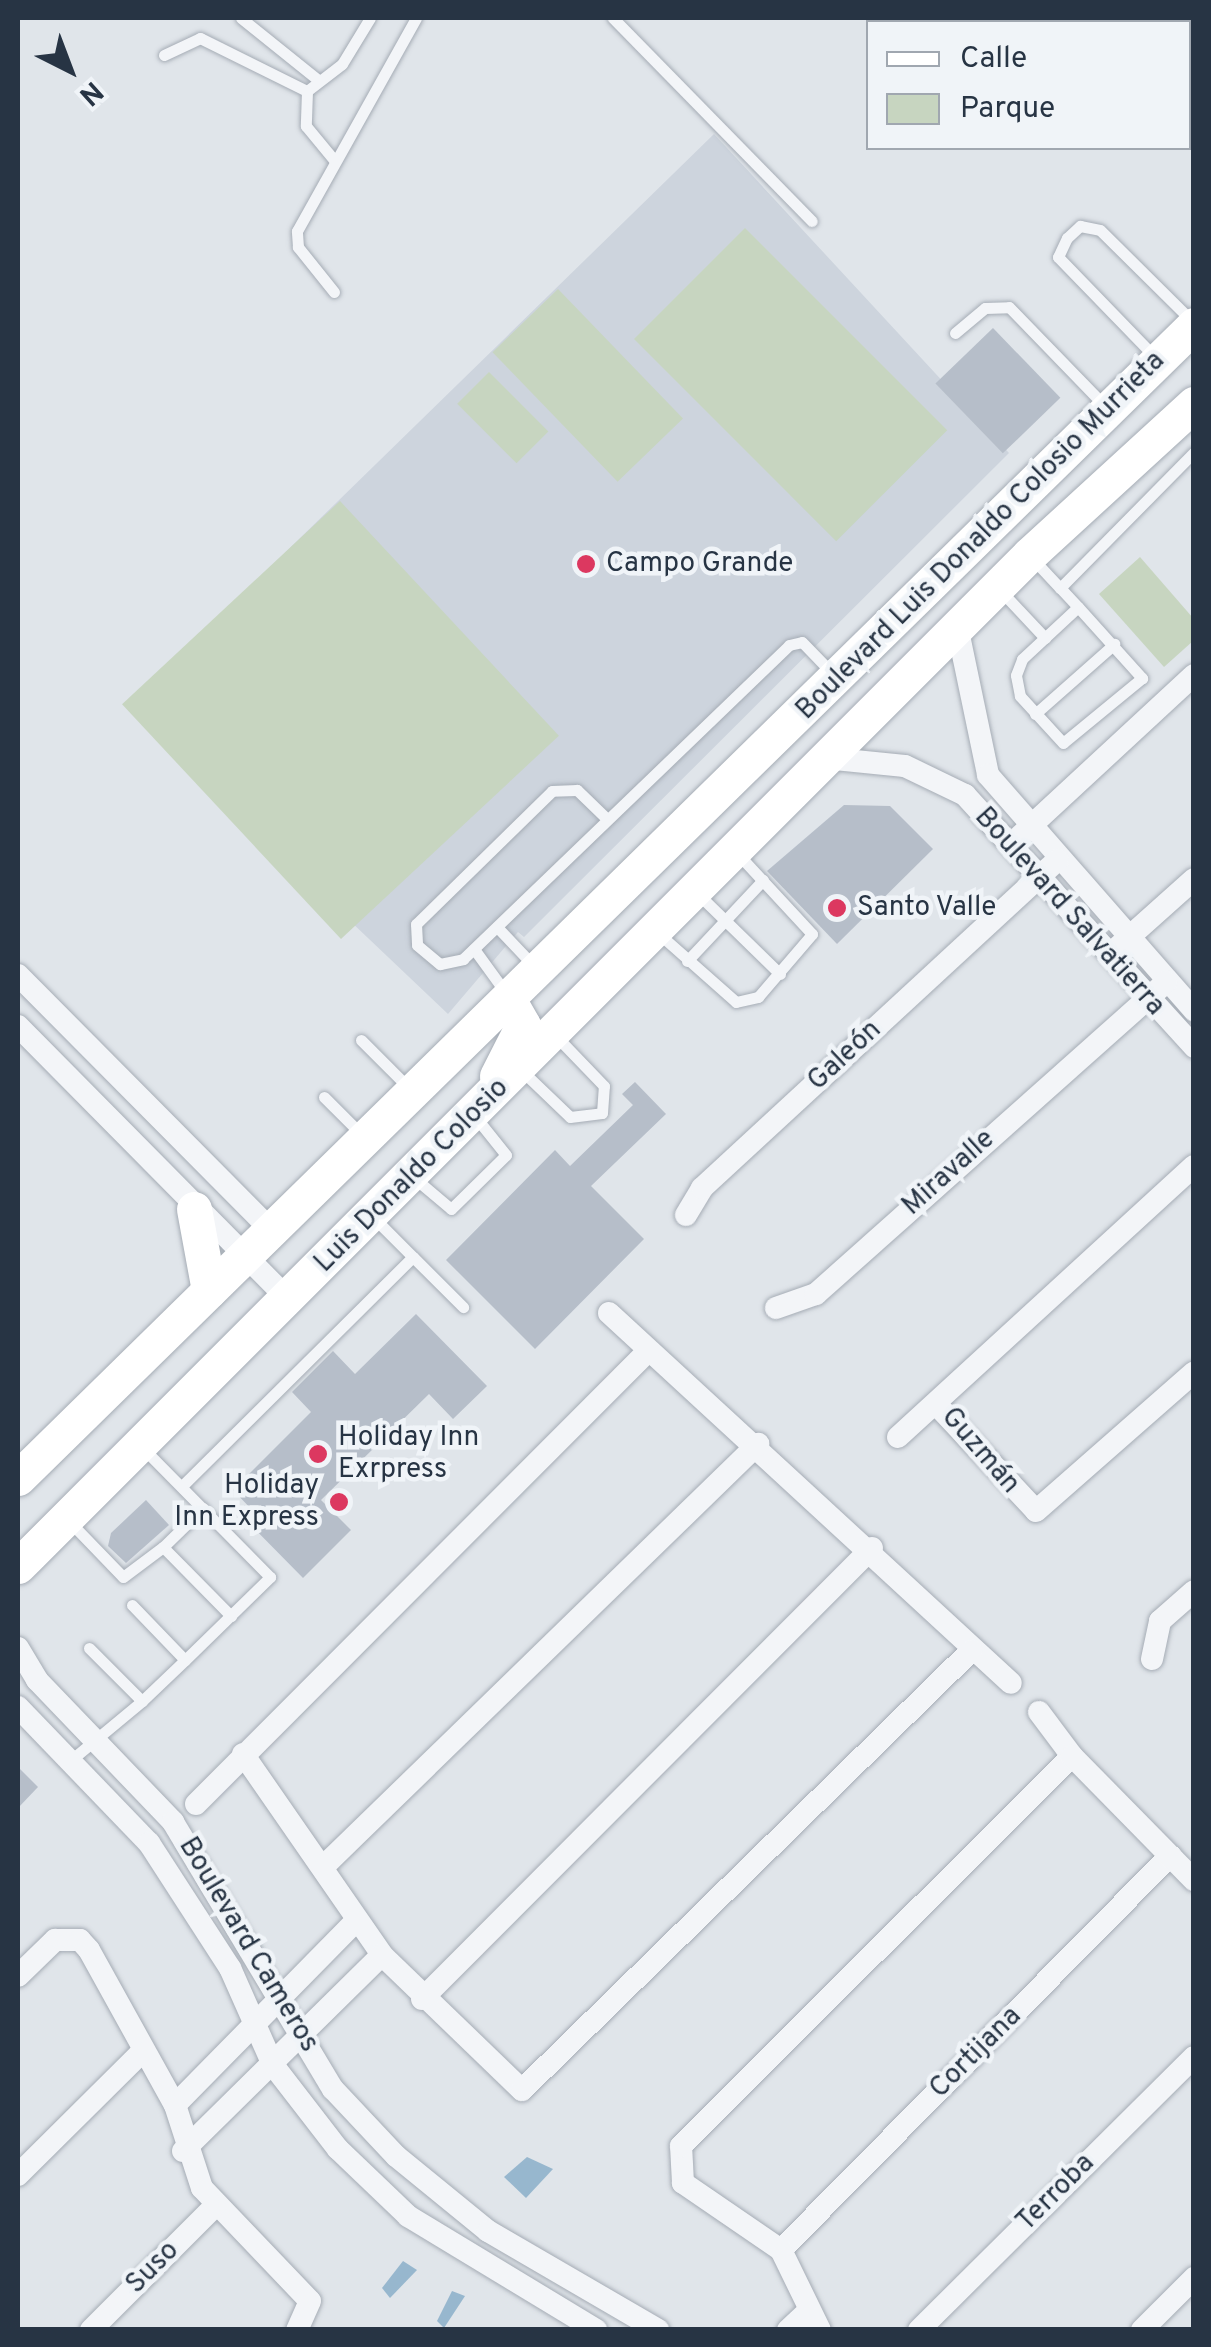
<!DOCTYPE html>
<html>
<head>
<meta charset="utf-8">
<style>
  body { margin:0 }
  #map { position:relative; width:1211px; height:2347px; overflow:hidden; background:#e0e5ea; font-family:Overpass,sans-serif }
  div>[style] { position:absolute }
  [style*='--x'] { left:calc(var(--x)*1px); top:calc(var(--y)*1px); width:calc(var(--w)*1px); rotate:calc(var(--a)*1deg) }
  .built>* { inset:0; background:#cdd4dd }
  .green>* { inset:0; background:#c7d5c0; transform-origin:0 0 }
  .water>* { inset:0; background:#97b7ce }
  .building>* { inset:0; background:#b6bec9; transform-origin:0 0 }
  .roads { filter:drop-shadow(0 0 2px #a5acb5) drop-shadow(0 0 2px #a5acb5) }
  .service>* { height:11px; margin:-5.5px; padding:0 5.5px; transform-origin:5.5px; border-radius:5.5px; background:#f3f5f8 }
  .minor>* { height:22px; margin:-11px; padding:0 11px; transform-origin:11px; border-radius:11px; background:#f3f5f8 }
  .primary>* { height:35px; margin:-17.5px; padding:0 17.5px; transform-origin:17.5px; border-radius:17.5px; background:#fff }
  .dots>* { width:28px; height:28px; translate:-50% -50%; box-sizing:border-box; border:5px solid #f0f4f8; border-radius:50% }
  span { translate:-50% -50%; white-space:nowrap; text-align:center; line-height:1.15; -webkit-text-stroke:9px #f0f4f8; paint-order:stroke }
  .street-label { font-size:28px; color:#273444 }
  .poi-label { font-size:28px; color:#273444 }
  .left { translate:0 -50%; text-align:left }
  .right { translate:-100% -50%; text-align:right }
  .frame { position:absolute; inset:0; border:20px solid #273444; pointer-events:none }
  .legend { position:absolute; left:866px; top:20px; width:325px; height:130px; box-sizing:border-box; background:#f0f4f8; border:2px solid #a0a7b0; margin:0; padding:12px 18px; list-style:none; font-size:30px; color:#273444 }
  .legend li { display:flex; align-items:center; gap:20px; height:50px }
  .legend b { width:50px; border:2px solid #a0a7b0 }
  .north { position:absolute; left:20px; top:20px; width:100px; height:100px; -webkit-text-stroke:8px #f0f4f8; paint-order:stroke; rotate:138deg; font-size:28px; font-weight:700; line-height:40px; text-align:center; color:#273444 }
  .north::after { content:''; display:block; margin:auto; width:35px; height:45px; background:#273444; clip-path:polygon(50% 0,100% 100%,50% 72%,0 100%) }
</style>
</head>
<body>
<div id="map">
  <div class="built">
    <i style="clip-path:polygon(714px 134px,1009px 453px,524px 937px,518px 932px,448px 1014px,126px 708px)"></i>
  </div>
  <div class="green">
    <i style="left:745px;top:228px;width:286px;height:157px;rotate:45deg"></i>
    <i style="left:558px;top:289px;width:180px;height:91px;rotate:46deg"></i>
    <i style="left:489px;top:372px;width:84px;height:45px;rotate:45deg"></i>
    <i style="left:340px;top:501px;width:321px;height:298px;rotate:47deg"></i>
    <i style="clip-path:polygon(1140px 557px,1193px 618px,1193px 641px,1164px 667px,1099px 594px)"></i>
  </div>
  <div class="water">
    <i style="clip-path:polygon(527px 2157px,553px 2169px,526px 2198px,504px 2177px)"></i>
    <i style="clip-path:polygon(403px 2261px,417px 2270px,390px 2298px,382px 2288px)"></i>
    <i style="clip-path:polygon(452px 2291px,465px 2296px,444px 2328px,437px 2321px)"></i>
  </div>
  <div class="building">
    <i style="left:993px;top:328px;width:97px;height:80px;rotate:46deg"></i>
    <i style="clip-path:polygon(844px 805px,890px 806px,933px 849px,837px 944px,767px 871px)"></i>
    <i style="clip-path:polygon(635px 1082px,666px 1114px,591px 1186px,644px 1239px,535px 1349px,446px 1260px,555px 1150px,570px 1166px,633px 1105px,622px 1094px)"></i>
    <i style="clip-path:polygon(416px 1314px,487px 1386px,453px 1419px,429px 1394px,321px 1500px,351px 1530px,303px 1578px,246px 1520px,254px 1512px,233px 1490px,311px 1412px,292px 1392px,333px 1351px,355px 1374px)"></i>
    <i style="clip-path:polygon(146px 1500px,169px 1525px,126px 1563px,108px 1546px,111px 1533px)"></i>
    <i style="clip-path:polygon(18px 1767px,38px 1787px,18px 1808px)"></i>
  </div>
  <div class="roads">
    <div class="service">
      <i style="--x:241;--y:18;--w:99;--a:38.8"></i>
      <i style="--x:613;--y:18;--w:284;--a:45.6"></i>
      <i style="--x:164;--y:55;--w:40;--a:-25"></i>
      <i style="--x:200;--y:38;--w:119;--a:26.4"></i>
      <i style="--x:307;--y:91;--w:44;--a:-37.6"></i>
      <i style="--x:342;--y:64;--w:54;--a:-58.7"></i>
      <i style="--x:307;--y:91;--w:35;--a:92"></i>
      <i style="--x:306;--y:126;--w:45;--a:50.4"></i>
      <i style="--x:334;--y:292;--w:58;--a:-128.7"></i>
      <i style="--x:298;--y:247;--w:16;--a:-94"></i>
      <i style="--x:297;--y:231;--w:244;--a:-60.8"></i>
      <i style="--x:955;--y:333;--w:39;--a:-40"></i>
      <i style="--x:985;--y:308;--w:24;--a:-2"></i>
      <i style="--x:1009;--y:307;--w:138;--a:45.9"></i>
      <i style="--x:1154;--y:356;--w:138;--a:-134.1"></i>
      <i style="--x:1058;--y:257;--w:21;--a:-65"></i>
      <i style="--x:1067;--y:238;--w:18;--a:-43"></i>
      <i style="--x:1080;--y:226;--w:20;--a:11"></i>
      <i style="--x:1100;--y:230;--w:128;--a:44.7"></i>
      <i style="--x:1032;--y:558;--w:41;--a:47"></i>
      <i style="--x:1000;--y:590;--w:66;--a:46.8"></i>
      <i style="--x:1078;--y:607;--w:96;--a:48"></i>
      <i style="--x:1142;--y:678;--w:102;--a:140.6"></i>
      <i style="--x:1063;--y:743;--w:64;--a:-132.5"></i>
      <i style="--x:1020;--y:696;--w:21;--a:-101"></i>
      <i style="--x:1016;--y:675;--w:17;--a:-69"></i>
      <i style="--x:1022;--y:659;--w:76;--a:-42.9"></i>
      <i style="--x:1078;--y:607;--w:26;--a:-133"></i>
      <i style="--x:1060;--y:588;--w:191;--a:-45.4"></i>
      <i style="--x:1035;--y:714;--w:106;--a:-41.5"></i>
      <i style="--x:607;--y:819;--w:42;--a:-136"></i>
      <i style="--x:577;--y:790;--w:25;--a:178"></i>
      <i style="--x:552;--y:791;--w:190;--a:135.6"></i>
      <i style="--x:416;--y:924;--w:21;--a:87"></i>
      <i style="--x:417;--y:945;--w:30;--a:40"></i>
      <i style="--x:440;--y:964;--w:24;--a:-12"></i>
      <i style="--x:463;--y:959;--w:453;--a:-43.9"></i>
      <i style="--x:789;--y:645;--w:13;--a:-13"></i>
      <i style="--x:802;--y:642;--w:45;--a:45.9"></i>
      <i style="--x:697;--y:893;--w:116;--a:44.3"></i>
      <i style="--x:497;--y:927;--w:54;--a:46.5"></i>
      <i style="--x:658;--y:933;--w:104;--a:41.5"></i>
      <i style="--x:736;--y:1002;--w:23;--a:-13"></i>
      <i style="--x:758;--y:997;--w:83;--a:-49.4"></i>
      <i style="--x:812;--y:934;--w:109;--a:-132.8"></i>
      <i style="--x:474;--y:949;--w:54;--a:54"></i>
      <i style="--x:687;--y:961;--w:111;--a:-46.8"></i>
      <i style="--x:361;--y:1040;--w:68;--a:45"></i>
      <i style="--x:520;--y:1069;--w:69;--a:43.8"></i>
      <i style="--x:570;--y:1117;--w:32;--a:-7"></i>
      <i style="--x:602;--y:1113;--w:27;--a:-86"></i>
      <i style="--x:604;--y:1086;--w:72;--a:-133.9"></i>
      <i style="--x:324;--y:1097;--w:54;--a:45"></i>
      <i style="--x:412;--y:1176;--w:51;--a:40.2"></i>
      <i style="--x:451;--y:1209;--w:77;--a:-44.5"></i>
      <i style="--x:506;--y:1155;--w:51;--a:-128.7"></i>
      <i style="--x:373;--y:1217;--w:57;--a:45"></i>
      <i style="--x:182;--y:1486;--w:325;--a:-44.8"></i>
      <i style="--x:413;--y:1257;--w:71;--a:45"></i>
      <i style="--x:203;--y:1508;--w:56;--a:135.7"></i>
      <i style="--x:163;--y:1547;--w:97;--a:45.4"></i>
      <i style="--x:68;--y:1520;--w:79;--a:46"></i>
      <i style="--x:123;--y:1577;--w:50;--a:-36.9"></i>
      <i style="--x:132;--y:1605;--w:76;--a:46.1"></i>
      <i style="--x:185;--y:1660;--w:119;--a:-44.3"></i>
      <i style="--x:270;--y:1577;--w:181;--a:-134.6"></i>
      <i style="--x:89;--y:1648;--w:75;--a:45"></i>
      <i style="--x:142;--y:1701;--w:59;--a:-43.6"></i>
      <i style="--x:71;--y:1760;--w:92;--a:-39.7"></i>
    </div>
    <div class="minor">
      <i style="--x:957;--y:626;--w:152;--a:78.2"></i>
      <i style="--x:988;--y:775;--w:313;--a:48.8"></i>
      <i style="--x:825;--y:758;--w:80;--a:5.7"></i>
      <i style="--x:905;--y:766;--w:67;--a:25.8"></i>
      <i style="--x:965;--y:795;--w:341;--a:47.7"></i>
      <i style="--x:1020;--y:836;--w:237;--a:-42.8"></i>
      <i style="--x:1118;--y:947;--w:102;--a:-41.8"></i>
      <i style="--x:18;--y:975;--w:361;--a:45.2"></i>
      <i style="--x:18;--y:1026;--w:384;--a:45.3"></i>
      <i style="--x:686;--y:1215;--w:31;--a:-59"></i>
      <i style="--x:702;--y:1188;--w:484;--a:-42.7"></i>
      <i style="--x:776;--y:1308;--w:42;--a:-19.3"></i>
      <i style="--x:816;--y:1294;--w:469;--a:-41.7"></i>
      <i style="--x:609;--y:1313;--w:546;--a:42.63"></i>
      <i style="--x:936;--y:1404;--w:146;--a:46.9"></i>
      <i style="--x:1036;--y:1511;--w:210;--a:-41.3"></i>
      <i style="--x:898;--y:1437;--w:401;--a:-42.5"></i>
      <i style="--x:18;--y:1648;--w:37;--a:59"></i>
      <i style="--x:37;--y:1680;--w:197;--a:46.2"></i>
      <i style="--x:173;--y:1822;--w:311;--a:59.1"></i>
      <i style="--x:333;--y:2089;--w:92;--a:46.8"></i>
      <i style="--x:396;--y:2156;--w:119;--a:39.2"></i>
      <i style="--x:488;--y:2231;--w:197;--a:30.2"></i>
      <i style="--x:1152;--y:1659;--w:39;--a:-78"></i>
      <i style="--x:1160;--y:1621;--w:45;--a:-41.4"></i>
      <i style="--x:18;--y:1707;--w:189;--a:46.1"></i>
      <i style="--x:149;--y:1843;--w:149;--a:57.1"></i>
      <i style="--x:230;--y:1968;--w:106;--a:66.1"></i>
      <i style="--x:273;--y:2065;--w:106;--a:52.3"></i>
      <i style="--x:338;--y:2149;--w:97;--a:43.7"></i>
      <i style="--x:408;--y:2216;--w:220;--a:31.2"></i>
      <i style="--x:1039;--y:1712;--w:55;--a:53.1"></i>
      <i style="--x:243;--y:1754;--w:244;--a:55.3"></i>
      <i style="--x:382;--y:1955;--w:194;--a:44"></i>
      <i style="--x:522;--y:2090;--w:629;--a:-44.36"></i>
      <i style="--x:196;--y:1804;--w:640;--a:-45.06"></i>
      <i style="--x:326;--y:1864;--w:603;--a:-44.19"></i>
      <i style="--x:18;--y:1976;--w:52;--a:-44.2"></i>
      <i style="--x:55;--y:1940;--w:25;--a:0"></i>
      <i style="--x:80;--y:1940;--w:13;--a:48"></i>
      <i style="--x:89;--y:1950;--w:177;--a:61"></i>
      <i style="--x:175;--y:2105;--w:87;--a:72"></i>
      <i style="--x:202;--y:2188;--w:156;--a:46.3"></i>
      <i style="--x:310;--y:2301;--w:32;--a:114"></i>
      <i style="--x:422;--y:1999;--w:637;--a:-45.06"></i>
      <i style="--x:175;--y:2105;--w:257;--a:-45.5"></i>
      <i style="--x:183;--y:2151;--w:279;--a:-44.6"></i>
      <i style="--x:18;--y:2175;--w:173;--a:-44.8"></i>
      <i style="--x:781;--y:2250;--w:554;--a:-45.37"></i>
      <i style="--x:91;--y:2330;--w:175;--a:-45"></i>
      <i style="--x:788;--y:2330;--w:26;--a:-43"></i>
      <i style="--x:820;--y:2330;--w:89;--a:-116"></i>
      <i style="--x:781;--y:2250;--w:119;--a:-145.6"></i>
      <i style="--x:683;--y:2183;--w:37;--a:-93"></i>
      <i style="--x:681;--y:2146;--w:552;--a:-44.93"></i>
      <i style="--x:1072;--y:1756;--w:174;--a:45.5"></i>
      <i style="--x:919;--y:2330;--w:387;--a:-44.8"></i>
      <i style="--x:1142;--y:2330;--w:74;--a:-45"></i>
    </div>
    <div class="primary">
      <i style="--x:497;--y:1076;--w:57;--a:-63"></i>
      <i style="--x:523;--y:1025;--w:30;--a:-120"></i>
      <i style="--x:194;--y:1209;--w:83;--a:79.6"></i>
      <i style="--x:18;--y:1478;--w:1647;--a:-44.43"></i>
      <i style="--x:18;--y:1566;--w:1430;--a:-45"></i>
      <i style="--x:1029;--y:555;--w:224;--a:-42.5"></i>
    </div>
  </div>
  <div class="dots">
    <i style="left:586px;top:564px;background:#dc3860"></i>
    <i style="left:837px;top:908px;background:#dc3860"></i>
    <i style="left:318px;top:1454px;background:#dc3860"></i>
    <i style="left:339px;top:1502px;background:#dc3860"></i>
  </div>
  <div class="street-label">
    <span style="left:981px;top:536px;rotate:-45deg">Boulevard Luis Donaldo Colosio Murrieta</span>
    <span style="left:1069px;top:912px;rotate:48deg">Boulevard Salvatierra</span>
    <span style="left:845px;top:1056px;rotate:-43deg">Galeón</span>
    <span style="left:949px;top:1173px;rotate:-42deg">Miravalle</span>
    <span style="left:412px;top:1176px;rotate:-45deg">Luis Donaldo Colosio</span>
    <span style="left:980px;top:1451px;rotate:49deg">Guzmán</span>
    <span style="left:248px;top:1945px;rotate:59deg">Boulevard Cameros</span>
    <span style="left:976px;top:2053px;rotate:-45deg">Cortijana</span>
    <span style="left:1056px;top:2193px;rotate:-45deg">Terroba</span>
    <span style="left:153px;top:2268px;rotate:-45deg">Suso</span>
  </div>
  <div class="poi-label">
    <span class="left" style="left:606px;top:564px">Campo Grande</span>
    <span class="left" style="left:857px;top:908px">Santo Valle</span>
    <span class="left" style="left:338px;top:1454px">Holiday Inn<br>Exrpress</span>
    <span class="right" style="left:319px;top:1502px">Holiday<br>Inn Express</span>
  </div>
  <div class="frame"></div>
  <ul class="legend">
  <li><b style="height:12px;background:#fff"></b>Calle</li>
  <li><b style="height:28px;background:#c7d5c0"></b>Parque</li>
  </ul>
  <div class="north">N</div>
</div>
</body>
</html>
